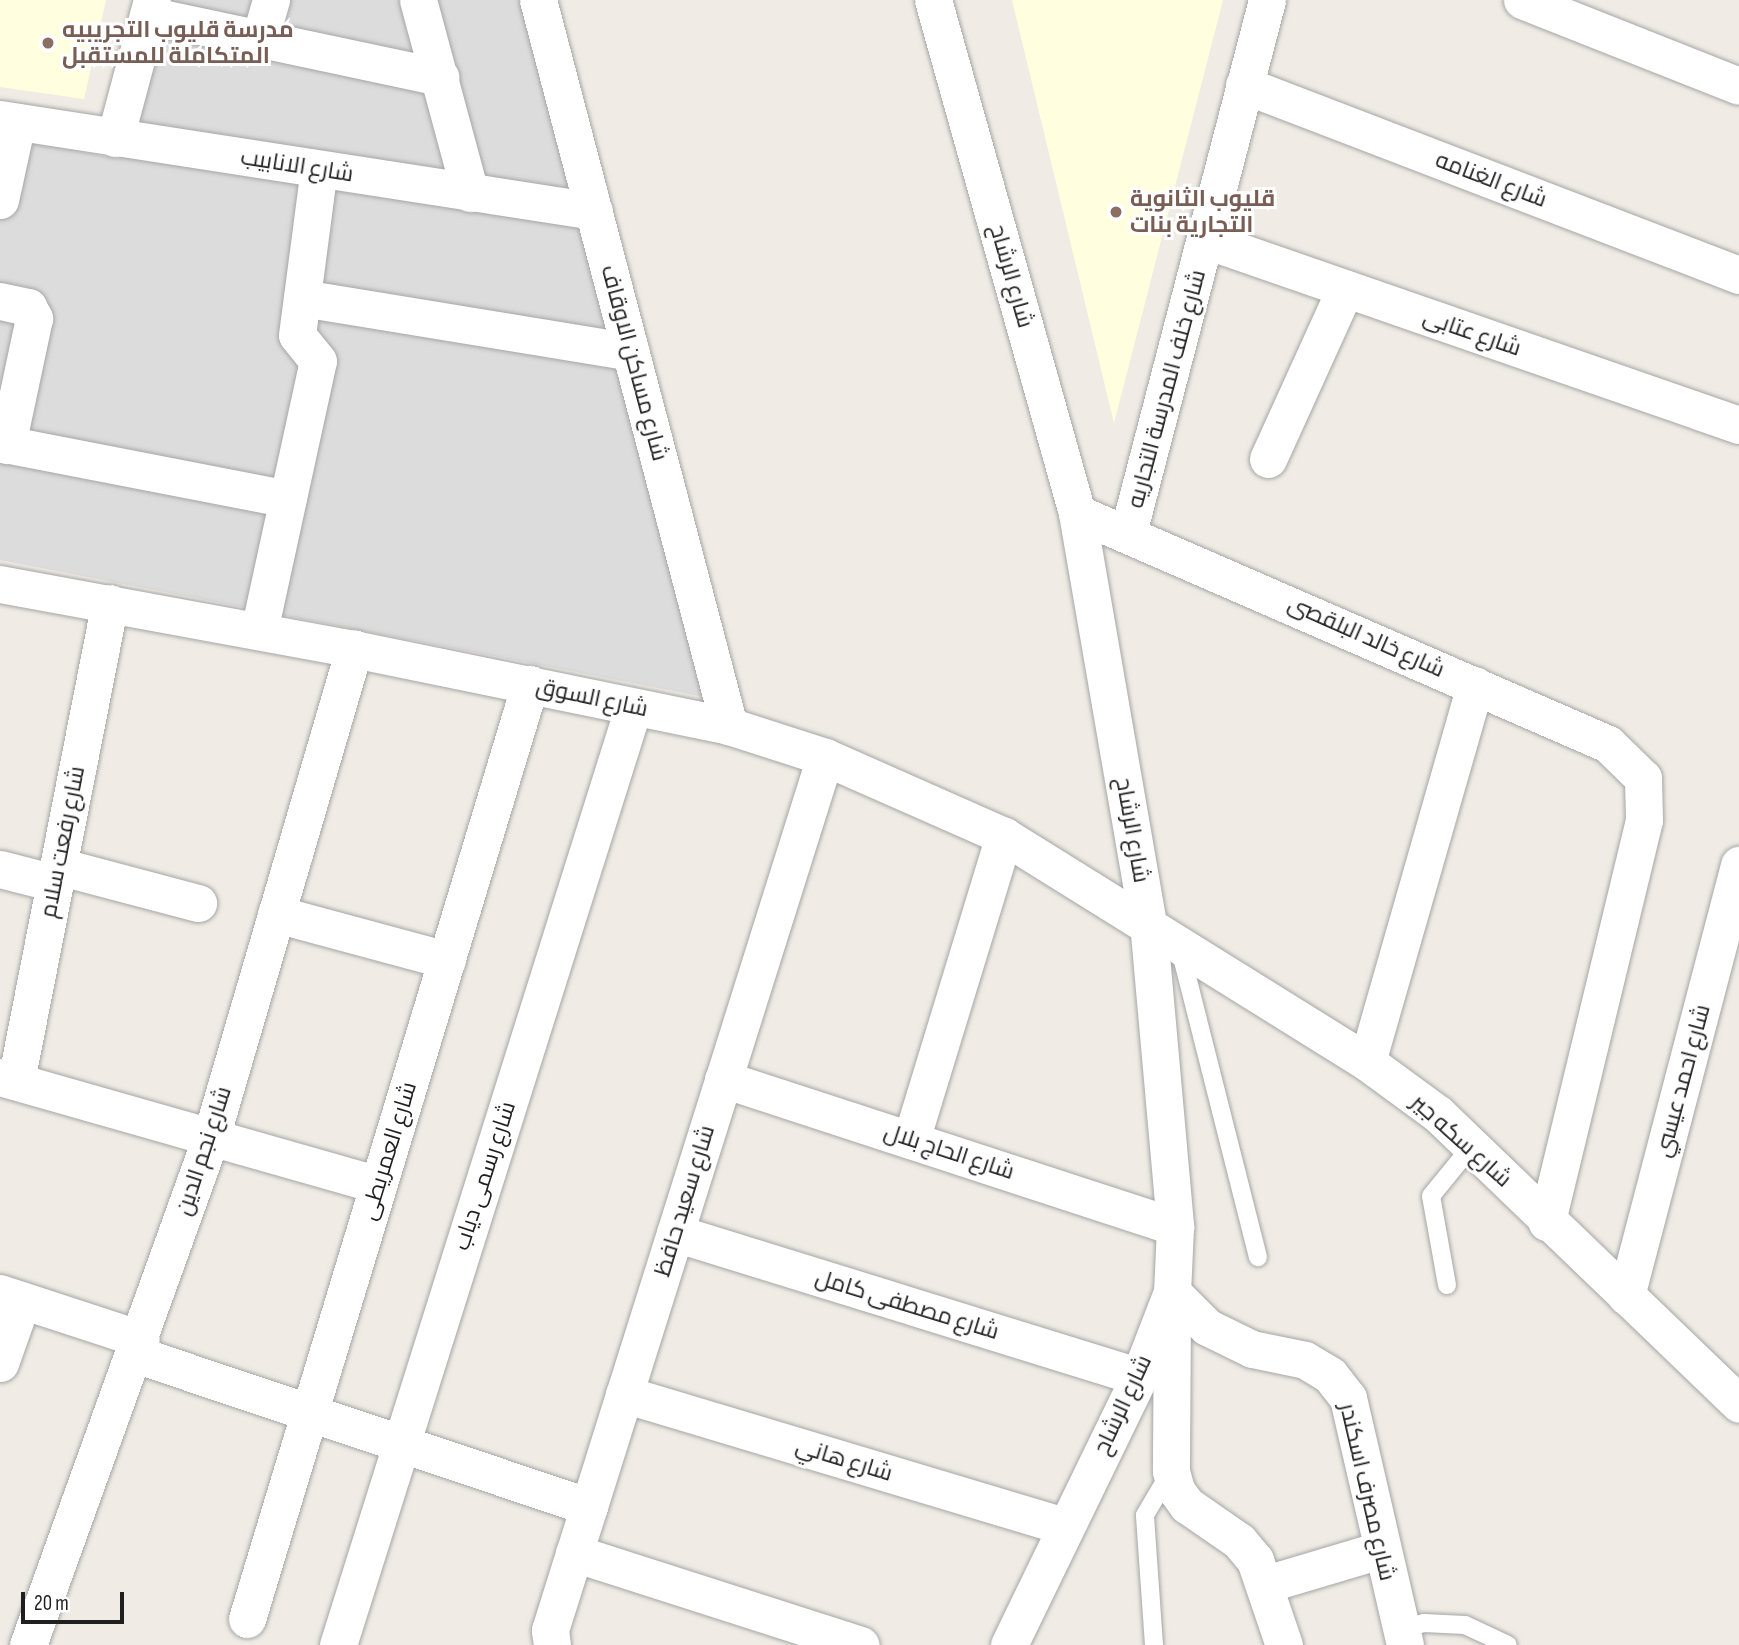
<!DOCTYPE html>
<html>
<head>
<meta charset="utf-8">
<style>
  body { margin:0 }
  #map { position:relative; width:1739px; height:1645px; overflow:hidden; background:#f0ece5; font-family:"Sofia Sans Condensed",Cairo,sans-serif }
  div>[style] { position:absolute }
  [style*='--x'] { left:calc(var(--x)*1px); top:calc(var(--y)*1px); width:calc(var(--w)*1px); rotate:calc(var(--a)*1deg) }
  .residential>* { inset:0; background:#dddcdc }
  .education>* { inset:0; background:#ffffdf }
  .roads { filter:drop-shadow(0 0 2px #a6a6a6) drop-shadow(0 0 2px #a6a6a6) }
  .lane>* { height:18px; margin:-9px; padding:0 9px; transform-origin:9px; border-radius:9px; background:#fff }
  .street>* { height:37px; margin:-18.5px; padding:0 18.5px; transform-origin:18.5px; border-radius:18.5px; background:#fff }
  .dots>* { width:19px; height:19px; translate:-50% -50%; box-sizing:border-box; border:4px solid #fff; border-radius:50% }
  span { translate:-50% -50%; white-space:nowrap; text-align:center; line-height:1.15; -webkit-text-stroke:6px #fff; paint-order:stroke }
  .education-label { font-size:23px; color:#785e54; font-weight:700 }
  .left { translate:0 -50%; text-align:left }
  .street-label { font-size:23px; color:#1f1f1f }
  .scale { position:absolute; left:21px; top:1592px; width:103px; height:32px; box-sizing:border-box; border:4px solid #1f1f1f; border-top:0; padding-left:9px; font-size:21px; line-height:24px; white-space:nowrap; color:#1f1f1f; -webkit-text-stroke:5px #fff; paint-order:stroke }
</style>
</head>
<body>
<div id="map">
  <div class="residential">
    <i style="clip-path:polygon(164px 0,527px 0,704px 697px,0 560px,0 136px,119px 159px)"></i>
  </div>
  <div class="education">
    <i style="clip-path:polygon(0 0,106px 0,84px 99px,0 87px)"></i>
    <i style="clip-path:polygon(1012px 0,1223px 0,1114px 423px)"></i>
  </div>
  <div class="roads">
    <div class="lane">
      <i style="--x:1180;--y:949;--w:318;--a:75.8"></i>
      <i style="--x:1447;--y:1285;--w:90;--a:-100.2"></i>
      <i style="--x:1431;--y:1196;--w:63;--a:-50.8"></i>
      <i style="--x:1400;--y:1629;--w:25;--a:-14"></i>
      <i style="--x:1424;--y:1623;--w:41;--a:2.8"></i>
      <i style="--x:1465;--y:1625;--w:47;--a:24.9"></i>
      <i style="--x:1154;--y:1645;--w:130;--a:-94"></i>
      <i style="--x:1145;--y:1515;--w:51;--a:-59.4"></i>
    </div>
    <div class="street">
      <i style="--x:418;--y:0;--w:200;--a:74.9"></i>
      <i style="--x:538;--y:0;--w:751;--a:75.26"></i>
      <i style="--x:933;--y:0;--w:533;--a:74.32"></i>
      <i style="--x:1077;--y:513;--w:415;--a:80.2"></i>
      <i style="--x:1148;--y:922;--w:306;--a:84.9"></i>
      <i style="--x:1175;--y:1227;--w:65;--a:92.6"></i>
      <i style="--x:1172;--y:1292;--w:91;--a:111.2"></i>
      <i style="--x:1139;--y:1377;--w:298;--a:115.9"></i>
      <i style="--x:1522;--y:0;--w:233;--a:21.6"></i>
      <i style="--x:148;--y:15;--w:299;--a:12"></i>
      <i style="--x:260;--y:38;--w:40;--a:-74"></i>
      <i style="--x:1244;--y:85;--w:530;--a:21"></i>
      <i style="--x:0;--y:119;--w:601;--a:8.8"></i>
      <i style="--x:115;--y:138;--w:143;--a:-75"></i>
      <i style="--x:0;--y:200;--w:80;--a:-77.7"></i>
      <i style="--x:1206;--y:240;--w:564;--a:19.14"></i>
      <i style="--x:302;--y:298;--w:333;--a:9.3"></i>
      <i style="--x:0;--y:301;--w:29;--a:12"></i>
      <i style="--x:28;--y:307;--w:13;--a:61"></i>
      <i style="--x:34;--y:318;--w:130;--a:102"></i>
      <i style="--x:0;--y:443;--w:293;--a:11"></i>
      <i style="--x:1268;--y:459;--w:187;--a:-65.6"></i>
      <i style="--x:1077;--y:513;--w:579;--a:23.51"></i>
      <i style="--x:1608;--y:744;--w:49;--a:44.2"></i>
      <i style="--x:1643;--y:778;--w:42;--a:88.6"></i>
      <i style="--x:1644;--y:820;--w:414;--a:103.6"></i>
      <i style="--x:1128;--y:533;--w:551;--a:-75.38"></i>
      <i style="--x:0;--y:584;--w:360;--a:10.4"></i>
      <i style="--x:354;--y:649;--w:383;--a:11.6"></i>
      <i style="--x:729;--y:726;--w:101;--a:17.9"></i>
      <i style="--x:825;--y:757;--w:196;--a:23.8"></i>
      <i style="--x:1004;--y:836;--w:428;--a:31.9"></i>
      <i style="--x:1367;--y:1062;--w:88;--a:36.2"></i>
      <i style="--x:1438;--y:1114;--w:418;--a:43.9"></i>
      <i style="--x:259;--y:631;--w:276;--a:-77.7"></i>
      <i style="--x:318;--y:361;--w:33;--a:-129"></i>
      <i style="--x:297;--y:335;--w:167;--a:-82.5"></i>
      <i style="--x:58;--y:866;--w:145;--a:14.8"></i>
      <i style="--x:0;--y:869;--w:57;--a:14.3"></i>
      <i style="--x:276;--y:914;--w:177;--a:15.1"></i>
      <i style="--x:1367;--y:1062;--w:392;--a:-74"></i>
      <i style="--x:0;--y:1077;--w:393;--a:15.9"></i>
      <i style="--x:723;--y:1079;--w:476;--a:18.1"></i>
      <i style="--x:16;--y:1081;--w:487;--a:-78.9"></i>
      <i style="--x:911;--y:1140;--w:318;--a:-73"></i>
      <i style="--x:675;--y:1233;--w:486;--a:17.2"></i>
      <i style="--x:1172;--y:1292;--w:49;--a:45"></i>
      <i style="--x:1207;--y:1327;--w:50;--a:26.1"></i>
      <i style="--x:1252;--y:1349;--w:54;--a:11.7"></i>
      <i style="--x:1305;--y:1360;--w:29;--a:31"></i>
      <i style="--x:1330;--y:1375;--w:29;--a:52"></i>
      <i style="--x:1348;--y:1398;--w:253;--a:77"></i>
      <i style="--x:0;--y:1293;--w:148;--a:18.1"></i>
      <i style="--x:1626;--y:1296;--w:446;--a:-75.3"></i>
      <i style="--x:1172;--y:1314;--w:157;--a:90.4"></i>
      <i style="--x:1171;--y:1471;--w:20;--a:75"></i>
      <i style="--x:1176;--y:1490;--w:19;--a:54"></i>
      <i style="--x:1187;--y:1505;--w:63;--a:34.7"></i>
      <i style="--x:1239;--y:1541;--w:25;--a:50"></i>
      <i style="--x:1255;--y:1560;--w:90;--a:71.2"></i>
      <i style="--x:135;--y:1354;--w:479;--a:18.6"></i>
      <i style="--x:0;--y:1363;--w:66;--a:-70.5"></i>
      <i style="--x:624;--y:1394;--w:458;--a:16.7"></i>
      <i style="--x:574;--y:1553;--w:301;--a:17.8"></i>
      <i style="--x:1266;--y:1584;--w:119;--a:-16.6"></i>
      <i style="--x:247;--y:1619;--w:977;--a:-73.16"></i>
      <i style="--x:28;--y:1645;--w:540;--a:-70.19"></i>
      <i style="--x:211;--y:1137;--w:509;--a:-73.67"></i>
      <i style="--x:338;--y:1645;--w:982;--a:-72.52"></i>
      <i style="--x:552;--y:1645;--w:15;--a:-98"></i>
      <i style="--x:550;--y:1630;--w:915;--a:-72.52"></i>
    </div>
  </div>
  <div class="dots">
    <i style="left:48px;top:43px;background:#8d6e63"></i>
    <i style="left:1116px;top:212px;background:#8d6e63"></i>
  </div>
  <div class="education-label">
    <span class="left" style="left:62px;top:43px">مدرسة قليوب التجريبيه<br>المتكاملة للمستقبل</span>
    <span class="left" style="left:1130px;top:212px">قليوب الثانوية<br>التجارية بنات</span>
  </div>
  <div class="street-label">
    <span style="left:297px;top:166px;rotate:9deg">شارع الانابيب</span>
    <span style="left:1491px;top:180px;rotate:21deg">شارع الغنامه</span>
    <span style="left:1011px;top:276px;rotate:74deg">شارع الرشاح</span>
    <span style="left:1472px;top:333px;rotate:19deg">شارع عتابى</span>
    <span style="left:634px;top:363px;rotate:75deg">شارع مساكن الاوقاف</span>
    <span style="left:1167px;top:389px;rotate:-75deg">شارع خلف المدرسة التجاريه</span>
    <span style="left:1366px;top:637px;rotate:24deg">شارع خالد البلقصى</span>
    <span style="left:592px;top:698px;rotate:12deg">شارع السوق</span>
    <span style="left:1132px;top:830px;rotate:80deg">شارع الرشاح</span>
    <span style="left:63px;top:842px;rotate:-79deg">شارع رفعت سلام</span>
    <span style="left:1683px;top:1081px;rotate:-75deg">شارع احمد عيسي</span>
    <span style="left:1461px;top:1141px;rotate:42deg">شارع سكه جير</span>
    <span style="left:204px;top:1151px;rotate:-72deg">شارع نجم الدين</span>
    <span style="left:389px;top:1151px;rotate:-73deg">شارع العمريطى</span>
    <span style="left:949px;top:1152px;rotate:18deg">شارع الحاج بلال</span>
    <span style="left:485px;top:1176px;rotate:-72deg">شارع رسمى دياب</span>
    <span style="left:685px;top:1201px;rotate:-73deg">شارع سعيد حافظ</span>
    <span style="left:907px;top:1305px;rotate:17deg">شارع مصطفى كامل</span>
    <span style="left:1123px;top:1405px;rotate:-65deg">شارع الرشاح</span>
    <span style="left:844px;top:1460px;rotate:17deg">شارع هاني</span>
    <span style="left:1367px;top:1492px;rotate:77deg">شارع مصرف اسكندر</span>
  </div>
  <div class="scale">20 m</div>
</div>
</body>
</html>
